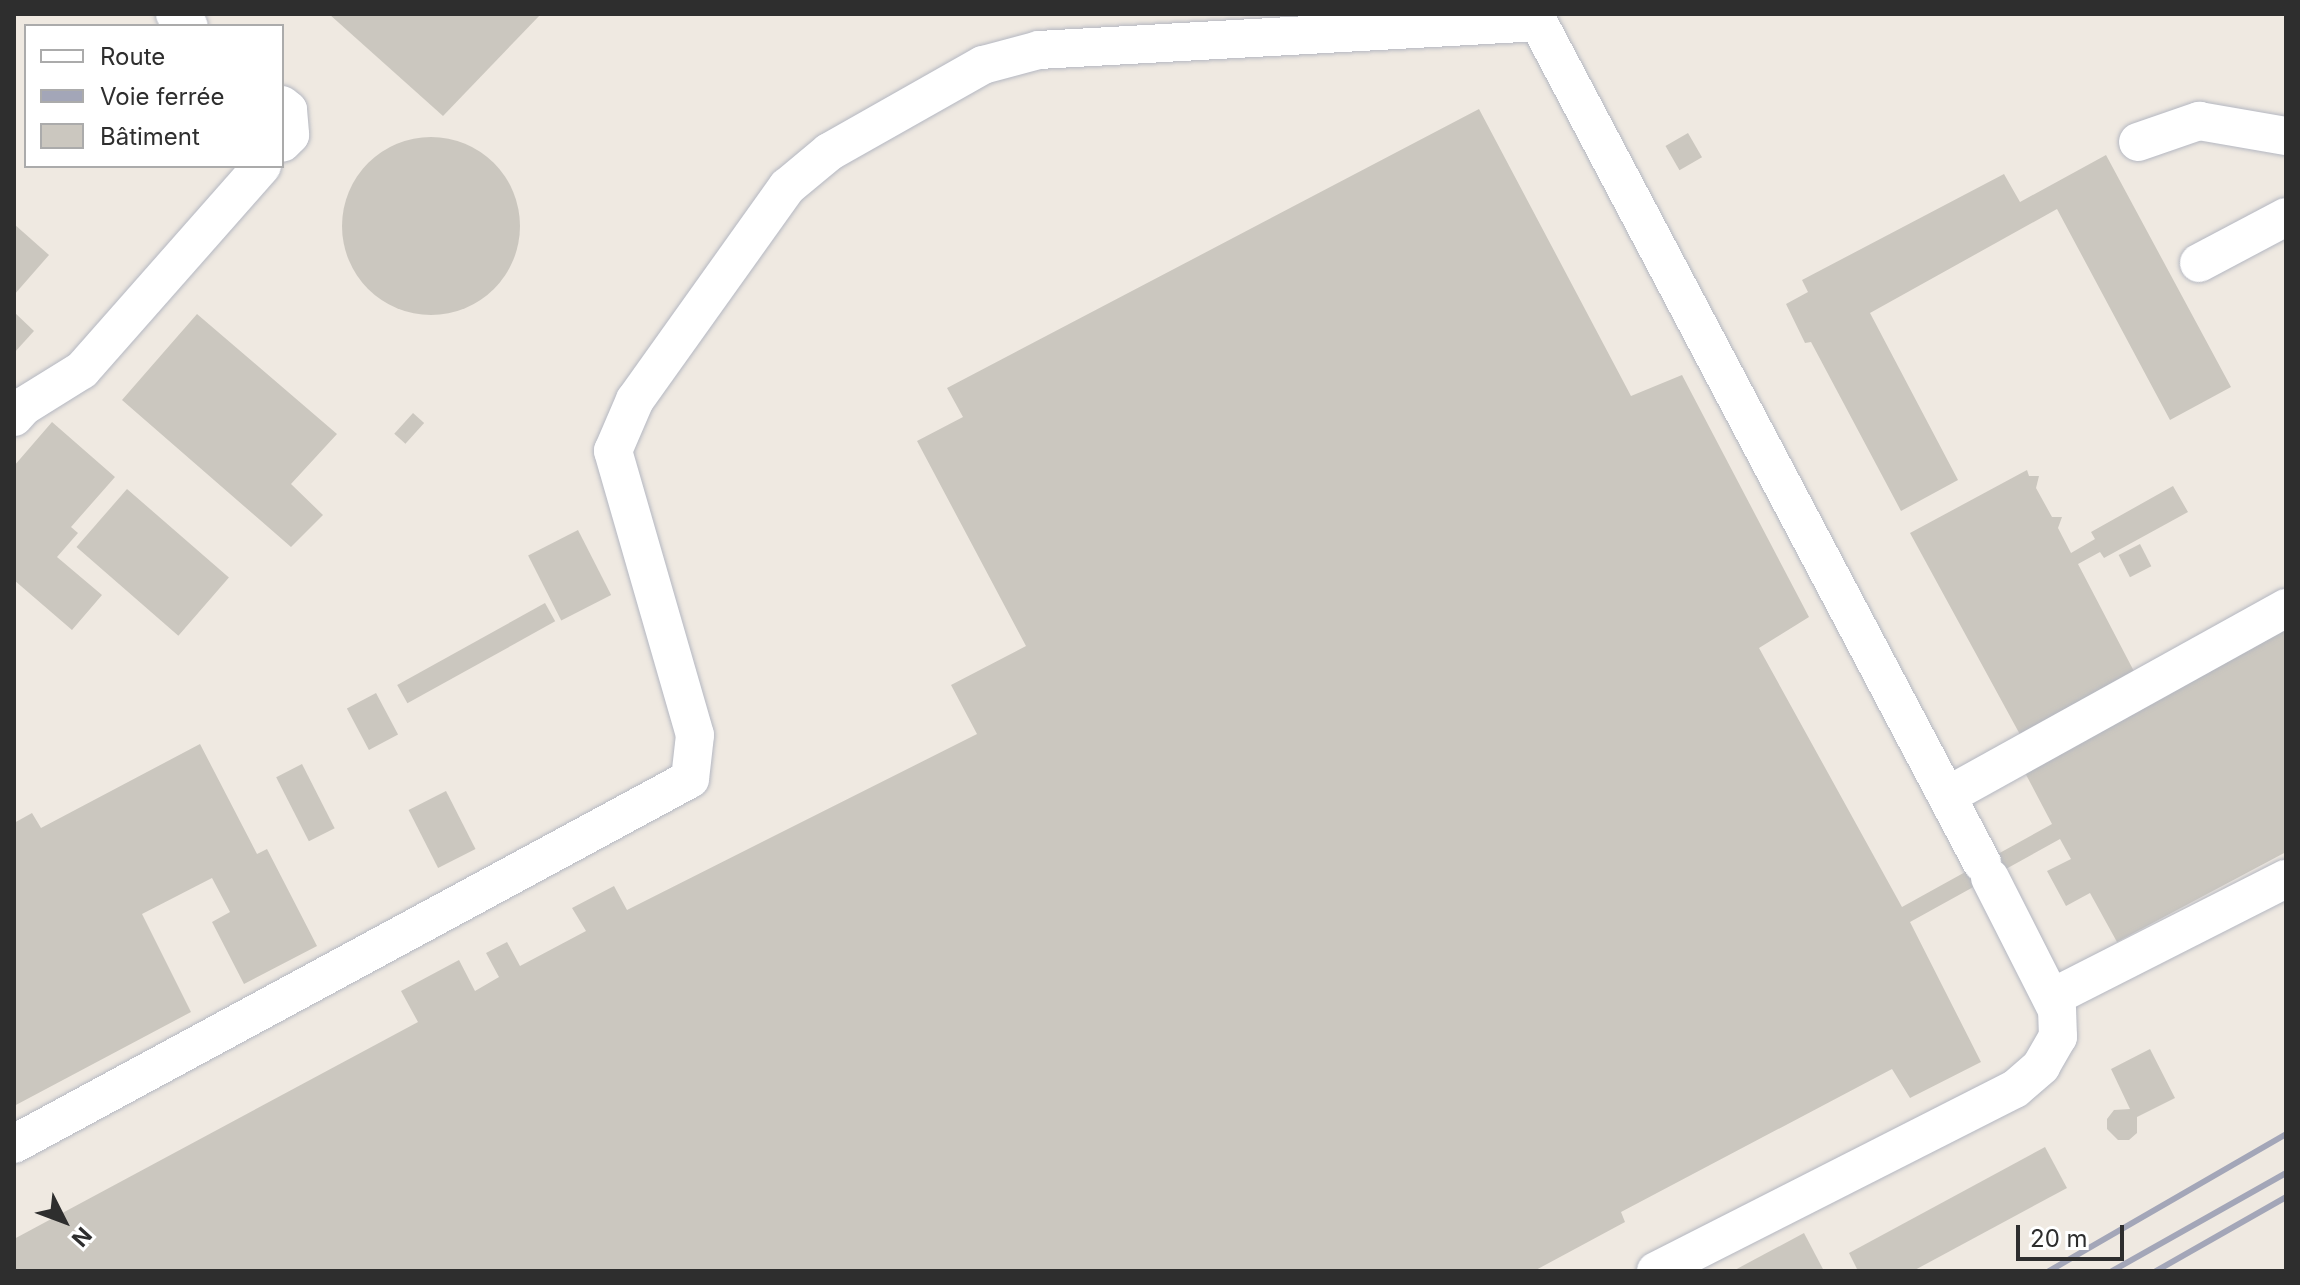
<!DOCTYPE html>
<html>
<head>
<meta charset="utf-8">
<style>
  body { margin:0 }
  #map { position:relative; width:2300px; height:1285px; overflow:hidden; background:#efe9e1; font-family:Inter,sans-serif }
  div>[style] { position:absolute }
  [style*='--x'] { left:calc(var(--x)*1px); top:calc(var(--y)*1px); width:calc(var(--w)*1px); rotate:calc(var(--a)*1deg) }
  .building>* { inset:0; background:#cbc7bf; transform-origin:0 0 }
  .round { border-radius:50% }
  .roads { filter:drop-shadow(0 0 2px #b4b7c1) drop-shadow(0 0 2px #b4b7c1) }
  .minor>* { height:38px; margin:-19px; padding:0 19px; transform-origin:19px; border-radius:19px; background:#fff }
  .rail>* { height:6px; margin:-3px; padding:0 3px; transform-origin:3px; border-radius:3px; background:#a3a6b8 }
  span { translate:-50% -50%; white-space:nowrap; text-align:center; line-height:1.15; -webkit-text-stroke:6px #fff; paint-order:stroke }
  .frame { position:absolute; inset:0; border:16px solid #2e2e2e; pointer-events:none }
  .legend { position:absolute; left:24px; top:24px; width:260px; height:144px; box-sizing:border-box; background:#fff; border:2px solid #ababab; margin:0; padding:10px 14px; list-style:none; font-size:24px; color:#2e2e2e }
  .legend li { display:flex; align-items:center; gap:16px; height:40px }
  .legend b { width:40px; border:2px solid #ababab }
  .north { position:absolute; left:24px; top:1181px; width:80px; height:80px; -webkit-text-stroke:6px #fff; paint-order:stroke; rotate:132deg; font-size:22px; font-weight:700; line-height:32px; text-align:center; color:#2e2e2e }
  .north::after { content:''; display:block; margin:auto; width:28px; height:36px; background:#2e2e2e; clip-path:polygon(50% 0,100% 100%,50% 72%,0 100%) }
  .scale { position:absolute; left:2016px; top:1225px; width:108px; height:36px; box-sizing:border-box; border:4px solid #2e2e2e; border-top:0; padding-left:10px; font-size:24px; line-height:28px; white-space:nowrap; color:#2e2e2e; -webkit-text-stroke:6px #fff; paint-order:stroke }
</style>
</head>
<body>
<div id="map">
  <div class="building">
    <i style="clip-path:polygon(329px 14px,541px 14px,443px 116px)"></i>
    <i style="clip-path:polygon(1479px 109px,1631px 396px,1682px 375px,1809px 617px,1759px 648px,1902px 907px,2052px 824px,2023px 769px,2286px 630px,2286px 852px,2117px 942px,2090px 893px,2066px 906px,2047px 871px,2071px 859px,2060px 839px,1910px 922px,1981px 1062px,1910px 1098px,1892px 1069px,1621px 1212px,1625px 1222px,1534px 1271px,14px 1271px,14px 1239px,418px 1022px,401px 991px,459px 960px,475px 991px,499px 977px,486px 953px,507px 942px,520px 966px,586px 931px,572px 908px,614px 886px,627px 910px,977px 734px,951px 685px,1026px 646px,917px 441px,963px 417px,947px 388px)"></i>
    <i style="left:1688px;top:133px;width:28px;height:26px;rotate:60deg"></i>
    <i class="round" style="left:342px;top:137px;width:178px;height:178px"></i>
    <i style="clip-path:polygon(2106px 155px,2231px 387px,2170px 420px,2057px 209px,1870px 313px,1958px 480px,1901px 511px,1811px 342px,1805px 343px,1786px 304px,1808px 292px,1802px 280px,2004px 174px,2020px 202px)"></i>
    <i style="clip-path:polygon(14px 224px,49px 255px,14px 295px)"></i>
    <i style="clip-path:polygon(14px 312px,34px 331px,14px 353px)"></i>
    <i style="clip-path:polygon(197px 314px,337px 434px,291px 484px,323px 515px,291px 547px,122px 400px)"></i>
    <i style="left:413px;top:413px;width:15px;height:28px;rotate:42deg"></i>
    <i style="clip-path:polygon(52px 422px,115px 477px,71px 527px,78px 533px,57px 557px,102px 595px,72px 630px,14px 580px,14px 466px)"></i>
    <i style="clip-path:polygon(2027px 470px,2029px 476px,2039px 476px,2036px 488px,2052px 517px,2062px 517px,2058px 528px,2071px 553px,2095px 539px,2091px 532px,2173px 486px,2188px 512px,2104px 558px,2100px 552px,2078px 564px,2138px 679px,2023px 740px,1910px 533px)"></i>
    <i style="left:127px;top:489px;width:135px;height:77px;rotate:41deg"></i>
    <i style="left:578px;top:530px;width:73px;height:56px;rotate:63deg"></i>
    <i style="left:2140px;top:544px;width:25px;height:24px;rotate:63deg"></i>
    <i style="left:545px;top:603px;width:21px;height:169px;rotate:61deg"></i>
    <i style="left:376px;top:693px;width:47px;height:33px;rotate:62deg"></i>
    <i style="clip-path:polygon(200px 744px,257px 854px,267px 849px,317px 946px,244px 984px,212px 922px,230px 912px,212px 878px,142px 914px,191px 1012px,14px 1106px,14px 823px,32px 813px,41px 828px)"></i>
    <i style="left:302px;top:764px;width:72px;height:29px;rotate:63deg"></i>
    <i style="left:446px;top:791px;width:65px;height:42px;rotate:63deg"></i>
    <i style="clip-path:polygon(2150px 1049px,2175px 1098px,2137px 1117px,2137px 1133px,2129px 1140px,2118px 1140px,2107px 1129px,2107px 1119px,2114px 1110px,2130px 1109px,2111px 1069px)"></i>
    <i style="clip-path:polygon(2045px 1147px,2067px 1188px,1913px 1271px,1858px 1271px,1849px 1253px)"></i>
    <i style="clip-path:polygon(1804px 1233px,1824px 1271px,1733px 1271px)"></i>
  </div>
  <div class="roads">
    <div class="minor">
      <i style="--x:175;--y:14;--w:18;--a:41"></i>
      <i style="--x:1534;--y:14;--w:960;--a:62.18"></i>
      <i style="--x:282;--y:105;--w:8;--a:40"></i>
      <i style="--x:288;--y:110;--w:25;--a:85"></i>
      <i style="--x:290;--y:135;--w:11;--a:135"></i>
      <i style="--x:2138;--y:142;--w:65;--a:-19"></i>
      <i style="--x:2199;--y:121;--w:88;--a:9.8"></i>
      <i style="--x:2199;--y:263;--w:98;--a:-27.9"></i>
      <i style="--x:14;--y:417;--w:15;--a:-48"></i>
      <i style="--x:24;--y:406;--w:68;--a:-31.8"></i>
      <i style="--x:82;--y:370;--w:272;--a:-48.6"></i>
      <i style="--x:1947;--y:796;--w:388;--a:-29"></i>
      <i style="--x:2053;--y:997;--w:261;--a:-26.9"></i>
      <i style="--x:14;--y:1144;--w:768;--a:-28.37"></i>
      <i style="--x:690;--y:779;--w:44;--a:-83.5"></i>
      <i style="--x:695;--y:735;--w:296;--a:-106.1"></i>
      <i style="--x:613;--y:451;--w:56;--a:-66.7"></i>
      <i style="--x:635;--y:400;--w:262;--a:-54.5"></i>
      <i style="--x:787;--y:187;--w:55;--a:-39.8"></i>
      <i style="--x:829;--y:152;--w:177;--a:-29.5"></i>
      <i style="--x:983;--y:65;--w:58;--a:-15"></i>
      <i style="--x:1039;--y:50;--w:500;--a:-3.2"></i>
      <i style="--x:1656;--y:1271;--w:402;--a:-26.9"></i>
      <i style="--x:2015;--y:1089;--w:35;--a:-41"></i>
      <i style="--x:2041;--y:1066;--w:34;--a:-60"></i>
      <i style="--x:2058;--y:1037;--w:27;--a:-92"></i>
      <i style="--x:2057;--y:1010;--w:148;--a:-116.9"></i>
    </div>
  </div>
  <div class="rail">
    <i style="--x:2049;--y:1271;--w:274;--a:-30"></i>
    <i style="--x:2112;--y:1271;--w:200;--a:-29.4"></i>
    <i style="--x:2156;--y:1271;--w:150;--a:-29.6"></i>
  </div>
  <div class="frame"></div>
  <ul class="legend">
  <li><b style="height:10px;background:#fff"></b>Route</li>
  <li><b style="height:10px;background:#a3a6b8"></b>Voie ferrée</li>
  <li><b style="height:22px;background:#cbc7bf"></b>Bâtiment</li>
  </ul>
  <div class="north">N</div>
  <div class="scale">20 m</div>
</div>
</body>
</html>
